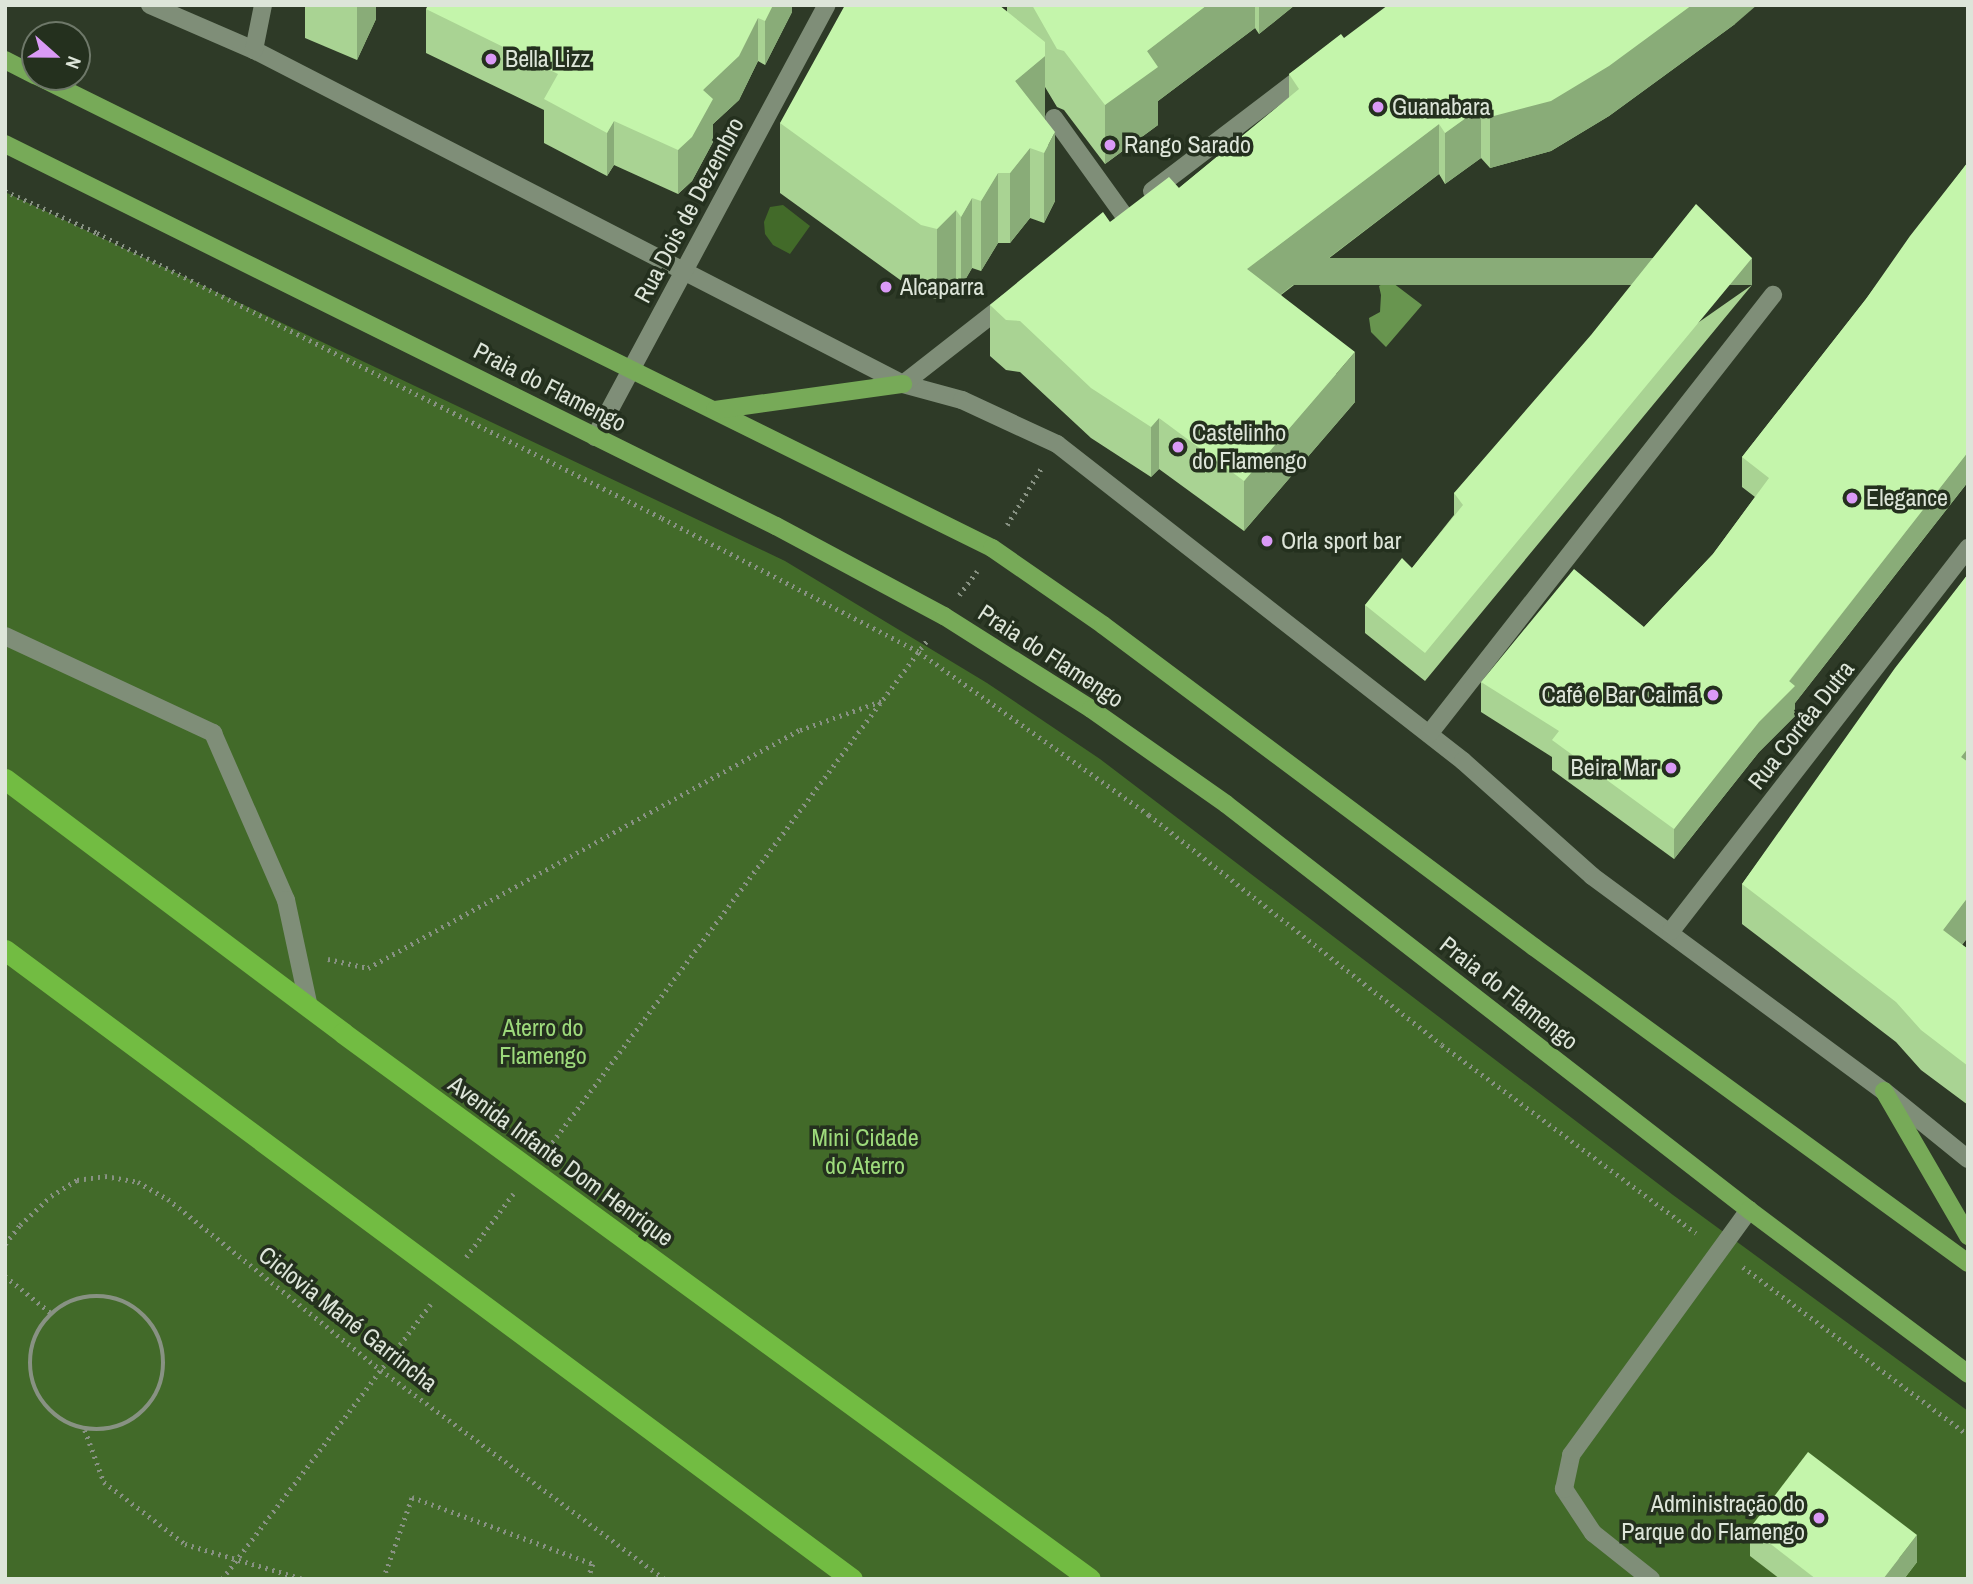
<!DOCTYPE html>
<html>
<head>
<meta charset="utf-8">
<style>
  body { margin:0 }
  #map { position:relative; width:1973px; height:1584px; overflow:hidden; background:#2e3a27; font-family:"Archivo Narrow",sans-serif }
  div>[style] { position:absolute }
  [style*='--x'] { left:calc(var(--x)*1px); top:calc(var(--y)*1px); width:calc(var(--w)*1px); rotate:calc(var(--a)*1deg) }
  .green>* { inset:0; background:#426a29 }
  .water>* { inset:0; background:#68954f }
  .path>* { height:4.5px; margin-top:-2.25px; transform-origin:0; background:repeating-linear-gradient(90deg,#889283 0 2px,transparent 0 7px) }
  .path>.ring { margin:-2.25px; padding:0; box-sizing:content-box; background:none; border:4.5px solid #889283; border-radius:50% }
  .minor>* { height:18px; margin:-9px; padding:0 9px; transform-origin:9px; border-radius:9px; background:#7f8e78 }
  .major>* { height:18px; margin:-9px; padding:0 9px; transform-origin:9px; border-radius:9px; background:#77aa58 }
  .highway>* { height:21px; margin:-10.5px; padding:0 10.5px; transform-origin:10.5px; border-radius:10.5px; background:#72bc42 }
  .wall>* { inset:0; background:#a9d393 }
  .shaded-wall>* { inset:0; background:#89ac78; transform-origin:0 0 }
  .building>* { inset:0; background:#c4f5ab }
  .dots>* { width:19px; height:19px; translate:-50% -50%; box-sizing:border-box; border:4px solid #24301e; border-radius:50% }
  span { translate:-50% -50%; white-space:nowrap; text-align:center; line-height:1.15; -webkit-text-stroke:7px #24301e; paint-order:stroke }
  .poi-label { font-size:24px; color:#dde5d9 }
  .left { translate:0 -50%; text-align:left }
  .right { translate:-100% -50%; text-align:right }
  .street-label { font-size:24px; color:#dde5d9 }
  .park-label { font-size:24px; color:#9dda7b }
  .frame { position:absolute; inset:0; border:7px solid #dde5d9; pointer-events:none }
  .north { position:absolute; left:21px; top:21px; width:70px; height:70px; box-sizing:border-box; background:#24301e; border:2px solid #6e7869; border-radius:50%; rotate:111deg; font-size:19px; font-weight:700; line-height:28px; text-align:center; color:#dde5d9 }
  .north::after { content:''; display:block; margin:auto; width:24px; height:32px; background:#da9af6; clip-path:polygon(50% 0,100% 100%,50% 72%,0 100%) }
</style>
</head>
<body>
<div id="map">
  <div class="green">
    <i style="clip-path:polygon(5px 192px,785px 561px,987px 683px,1100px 759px,1673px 1195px,1968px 1411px,1968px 1579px,5px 1579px)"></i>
    <i style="clip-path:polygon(783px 205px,810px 226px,790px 254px,773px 245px,765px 234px,764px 222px,770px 207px)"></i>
  </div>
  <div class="water">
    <i style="clip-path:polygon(1389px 280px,1422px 305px,1386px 347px,1371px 332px,1369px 318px,1380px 312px,1381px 295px,1379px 286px)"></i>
  </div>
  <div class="path">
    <i style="--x:5;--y:191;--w:101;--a:24.5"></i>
    <i style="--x:97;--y:233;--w:633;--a:26.77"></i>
    <i style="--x:662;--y:518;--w:290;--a:27.5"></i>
    <i style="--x:919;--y:652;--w:282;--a:35.3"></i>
    <i style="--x:1149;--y:815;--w:372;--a:38.1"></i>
    <i style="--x:1442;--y:1045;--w:316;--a:36.5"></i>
    <i style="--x:1007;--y:525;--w:68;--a:-58.9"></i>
    <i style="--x:959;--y:595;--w:30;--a:-53"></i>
    <i style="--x:328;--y:959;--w:41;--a:12.7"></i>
    <i style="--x:368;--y:968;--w:493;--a:-28.9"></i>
    <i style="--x:800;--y:730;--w:87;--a:-19.5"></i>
    <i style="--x:548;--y:1148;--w:635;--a:-53.26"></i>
    <i style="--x:5;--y:1244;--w:24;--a:-52"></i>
    <i style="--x:20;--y:1225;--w:42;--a:-43.1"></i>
    <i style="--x:51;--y:1196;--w:31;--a:-32"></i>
    <i style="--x:77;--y:1180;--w:28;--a:-8"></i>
    <i style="--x:105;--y:1176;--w:34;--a:10"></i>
    <i style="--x:138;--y:1182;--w:34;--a:30"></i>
    <i style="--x:168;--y:1199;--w:273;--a:38.8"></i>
    <i style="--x:381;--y:1370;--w:352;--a:36.4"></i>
    <i style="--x:466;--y:1257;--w:79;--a:-53.3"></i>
    <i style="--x:1743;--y:1267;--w:281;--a:36.7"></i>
    <i style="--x:5;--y:1276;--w:59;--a:38.8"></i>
    <i class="ring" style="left:30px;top:1296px;width:129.5px;height:129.5px"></i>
    <i style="--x:85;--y:1430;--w:55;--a:69.9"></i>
    <i style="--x:104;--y:1482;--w:102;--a:37.4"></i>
    <i style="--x:185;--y:1544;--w:123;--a:16.5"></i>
    <i style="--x:222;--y:1579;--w:345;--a:-52.8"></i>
    <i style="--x:383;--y:1579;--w:87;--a:-70.5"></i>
    <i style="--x:412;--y:1497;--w:193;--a:20.3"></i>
    <i style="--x:593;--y:1564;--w:16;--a:108"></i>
  </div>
  <div class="minor">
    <i style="--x:150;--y:5;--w:113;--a:23.4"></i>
    <i style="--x:254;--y:50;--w:730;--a:27.23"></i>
    <i style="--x:903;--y:384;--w:61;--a:15.2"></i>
    <i style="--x:962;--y:400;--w:105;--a:24.9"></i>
    <i style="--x:1057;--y:444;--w:515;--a:37.98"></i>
    <i style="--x:1463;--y:761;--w:173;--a:41.7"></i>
    <i style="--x:1592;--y:876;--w:363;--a:36.4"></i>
    <i style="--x:1884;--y:1091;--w:108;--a:39"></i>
    <i style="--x:254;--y:50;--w:46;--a:-78.7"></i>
    <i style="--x:1054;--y:118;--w:118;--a:54.3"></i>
    <i style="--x:1152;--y:191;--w:196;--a:-37.3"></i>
    <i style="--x:903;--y:384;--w:133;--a:-38"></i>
    <i style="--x:595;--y:437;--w:490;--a:-61.8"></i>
    <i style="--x:5;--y:636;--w:230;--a:25"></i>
    <i style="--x:213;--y:733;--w:182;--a:66.4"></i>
    <i style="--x:286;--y:900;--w:109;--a:77.9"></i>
    <i style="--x:1429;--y:734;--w:558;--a:-51.92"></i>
    <i style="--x:1671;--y:931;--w:485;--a:-52.2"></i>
    <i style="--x:1651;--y:1579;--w:74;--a:-141.6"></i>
    <i style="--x:1593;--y:1533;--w:53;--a:-123.4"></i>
    <i style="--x:1564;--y:1489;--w:35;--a:-78"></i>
    <i style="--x:1571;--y:1455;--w:303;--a:-54"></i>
  </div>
  <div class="major">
    <i style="--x:5;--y:60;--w:34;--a:27"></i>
    <i style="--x:39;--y:77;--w:1063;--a:26.3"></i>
    <i style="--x:992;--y:548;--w:135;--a:34.7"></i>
    <i style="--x:1103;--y:625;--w:538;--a:36.76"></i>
    <i style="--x:1534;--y:947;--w:537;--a:36.06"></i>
    <i style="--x:5;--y:144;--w:860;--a:26.36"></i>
    <i style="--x:776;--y:526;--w:191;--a:28.2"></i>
    <i style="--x:944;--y:616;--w:174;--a:32.3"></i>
    <i style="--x:1091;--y:709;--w:165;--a:35.1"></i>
    <i style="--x:1226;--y:804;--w:662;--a:37.82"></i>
    <i style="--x:1749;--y:1210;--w:274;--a:36.8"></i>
    <i style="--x:715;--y:410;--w:190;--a:-7.9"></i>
    <i style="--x:1884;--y:1091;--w:168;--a:59.9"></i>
  </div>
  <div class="highway">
    <i style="--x:5;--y:779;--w:423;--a:36.9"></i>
    <i style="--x:343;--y:1033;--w:925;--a:36.16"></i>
    <i style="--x:5;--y:950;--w:1055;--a:36.6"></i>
  </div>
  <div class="wall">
    <i style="clip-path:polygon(305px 5px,376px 5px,376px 19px,357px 60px,305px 38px)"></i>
    <i style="clip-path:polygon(792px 5px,792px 12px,765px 65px,758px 61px,739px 100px,713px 124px,713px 142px,692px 181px,678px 194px,614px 165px,607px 176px,544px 143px,544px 110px,426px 53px,426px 9px)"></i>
    <i style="clip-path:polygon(1007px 5px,1295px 5px,1259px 34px,1255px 28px,1158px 101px,1158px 125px,1105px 164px,1064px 110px,1057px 107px,1045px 87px,1045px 119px,1055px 201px,1044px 223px,1030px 218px,1010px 243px,998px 243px,981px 271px,972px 268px,961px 287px,956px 280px,937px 299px,921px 295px,780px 193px,780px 123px,1007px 12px)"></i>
    <i style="clip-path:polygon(1735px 24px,1609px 116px,1551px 151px,1490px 168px,1481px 158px,1445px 184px,1439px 174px,1281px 295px,1355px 402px,1244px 531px,1159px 469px,1151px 477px,1091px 438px,1020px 372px,1006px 370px,990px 356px,990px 305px,1110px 222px,1179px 188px,1289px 98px,1289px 74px,1344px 38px)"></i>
    <i style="clip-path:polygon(1968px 162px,1968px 482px,1795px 703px,1795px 716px,1759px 752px,1674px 859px,1552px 770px,1552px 757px,1481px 712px,1481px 682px,1644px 627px,1713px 554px,1755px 497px,1742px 487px,1742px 457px,1866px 299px)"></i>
    <i style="clip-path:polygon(1752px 285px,1425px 681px,1365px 633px,1365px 605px,1412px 568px,1454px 515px,1454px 493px)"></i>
    <i style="clip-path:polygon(1968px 574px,1968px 937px,1962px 945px,1968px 949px,1968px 1105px,1921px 1070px,1896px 1042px,1742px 924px,1742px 884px)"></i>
    <i style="clip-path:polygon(1750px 1528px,1917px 1562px,1904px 1579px,1780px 1579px,1750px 1556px)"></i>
  </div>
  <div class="shaded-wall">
    <i style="clip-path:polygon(357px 5px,376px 5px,376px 19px,357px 60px)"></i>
    <i style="clip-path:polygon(773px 5px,792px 5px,792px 12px,765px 65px,765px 21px)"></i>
    <i style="clip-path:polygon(1207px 5px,1255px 5px,1255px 28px,1158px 101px,1158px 125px,1105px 164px,1105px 105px,1147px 51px)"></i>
    <i style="clip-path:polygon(1259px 5px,1295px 5px,1259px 34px)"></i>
    <i style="clip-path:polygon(1692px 5px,1757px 5px,1735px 24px,1609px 116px,1551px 151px,1490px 168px,1490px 117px)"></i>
    <i style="clip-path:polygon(758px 18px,758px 61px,739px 100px,713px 124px,713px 142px,692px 181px,678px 194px,678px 150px,703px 90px)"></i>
    <i style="clip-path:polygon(1045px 56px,1045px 125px,1015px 81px)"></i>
    <i style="clip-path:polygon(1481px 107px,1481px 158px,1445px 184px,1445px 133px)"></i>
    <i style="clip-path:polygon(614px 121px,614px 165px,607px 176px,607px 133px)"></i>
    <i style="clip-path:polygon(1439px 124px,1439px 174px,1247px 320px,1247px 269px)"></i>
    <i style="clip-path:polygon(1055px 132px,1055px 201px,1044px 223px,1044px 153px)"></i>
    <i style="clip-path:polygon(1030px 148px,1030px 218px,1010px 243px,1010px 173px)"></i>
    <i style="clip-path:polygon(998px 173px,998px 243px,981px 271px,981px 201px)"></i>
    <i style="clip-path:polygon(972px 198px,972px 268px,961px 287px,961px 217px)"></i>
    <i style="clip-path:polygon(956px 210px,956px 280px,937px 299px,937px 229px)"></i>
    <i style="left:1752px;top:258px;width:27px;height:513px;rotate:90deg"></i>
    <i style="clip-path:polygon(1355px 352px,1355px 402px,1244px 531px,1244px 481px)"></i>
    <i style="clip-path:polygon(1159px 418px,1159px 469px,1151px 477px,1151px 427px)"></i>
    <i style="clip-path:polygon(1968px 452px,1968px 482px,1795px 703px,1795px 716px,1759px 752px,1674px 859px,1674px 829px)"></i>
    <i style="clip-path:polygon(1968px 748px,1968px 815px,1961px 757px)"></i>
    <i style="clip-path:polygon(1968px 897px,1968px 937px,1943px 969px,1943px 930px)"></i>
    <i style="clip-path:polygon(1917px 1535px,1917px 1562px,1904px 1579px,1883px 1579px)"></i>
  </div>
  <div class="building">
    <i style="clip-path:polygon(428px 5px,773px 5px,765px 21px,758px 18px,739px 56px,703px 90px,713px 99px,692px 137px,678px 150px,614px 121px,607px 133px,544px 99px,558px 74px,426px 9px)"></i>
    <i style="clip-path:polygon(845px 5px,999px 5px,1045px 42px,1045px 56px,1015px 81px,1055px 132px,1044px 153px,1030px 148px,1010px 173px,998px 173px,981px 201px,972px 198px,961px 217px,956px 210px,937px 229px,921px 225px,780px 123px)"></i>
    <i style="clip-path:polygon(1032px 5px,1207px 5px,1147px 51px,1158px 67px,1105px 105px,1064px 51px,1057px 49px)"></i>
    <i style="clip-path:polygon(1388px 5px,1692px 5px,1609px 66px,1551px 101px,1490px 117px,1481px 107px,1445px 133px,1439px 124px,1247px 269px,1355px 352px,1244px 481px,1159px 418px,1151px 427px,1091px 388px,1020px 321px,1006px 320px,990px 305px,1103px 212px,1110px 222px,1169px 177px,1179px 188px,1299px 89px,1289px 74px,1341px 34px,1344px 38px)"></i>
    <i style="clip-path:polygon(1968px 162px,1968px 452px,1789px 681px,1795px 686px,1759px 722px,1674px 829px,1552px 740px,1559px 731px,1481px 682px,1574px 569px,1644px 627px,1713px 554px,1769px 478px,1742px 457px,1866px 299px,1910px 236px)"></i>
    <i style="clip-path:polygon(1696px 204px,1752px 258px,1425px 653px,1365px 605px,1402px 558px,1412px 568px,1463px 505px,1454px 493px,1591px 335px)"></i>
    <i style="clip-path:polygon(1968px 574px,1968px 748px,1961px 757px,1968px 762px,1968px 775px,1966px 778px,1968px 779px,1968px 897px,1943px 930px,1968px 949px,1968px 1066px,1921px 1030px,1896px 1002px,1742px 884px,1895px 668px)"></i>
    <i style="clip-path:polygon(1808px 1452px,1917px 1535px,1883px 1579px,1816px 1579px,1750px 1528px)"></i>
  </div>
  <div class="dots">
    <i style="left:491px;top:59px;background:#da9af6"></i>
    <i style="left:1378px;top:107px;background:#da9af6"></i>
    <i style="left:1110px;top:145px;background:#da9af6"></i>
    <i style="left:886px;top:287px;background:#da9af6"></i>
    <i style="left:1178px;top:447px;background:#da9af6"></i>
    <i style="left:1852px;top:498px;background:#da9af6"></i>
    <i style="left:1267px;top:541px;background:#da9af6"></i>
    <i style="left:1713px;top:695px;background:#da9af6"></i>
    <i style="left:1671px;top:768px;background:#da9af6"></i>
    <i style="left:1819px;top:1518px;background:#da9af6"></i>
  </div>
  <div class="poi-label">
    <span class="left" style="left:505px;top:59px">Bella Lizz</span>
    <span class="left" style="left:1392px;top:107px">Guanabara</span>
    <span class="left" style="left:1124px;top:145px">Rango Sarado</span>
    <span class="left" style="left:900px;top:287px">Alcaparra</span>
    <span class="left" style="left:1192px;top:447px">Castelinho<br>do Flamengo</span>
    <span class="left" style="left:1866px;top:498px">Elegance</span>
    <span class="left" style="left:1281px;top:541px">Orla sport bar</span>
    <span class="right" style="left:1699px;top:695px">Café e Bar Caimã</span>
    <span class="right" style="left:1657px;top:768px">Beira Mar</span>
    <span class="right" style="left:1805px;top:1518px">Administração do<br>Parque do Flamengo</span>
  </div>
  <div class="street-label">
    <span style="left:689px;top:210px;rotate:-62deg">Rua Dois de Dezembro</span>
    <span style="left:550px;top:387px;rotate:27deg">Praia do Flamengo</span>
    <span style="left:1051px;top:656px;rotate:33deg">Praia do Flamengo</span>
    <span style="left:1801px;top:725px;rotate:-52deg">Rua Corrêa Dutra</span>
    <span style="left:1509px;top:993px;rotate:38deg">Praia do Flamengo</span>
    <span style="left:561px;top:1161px;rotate:36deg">Avenida Infante Dom Henrique</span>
    <span style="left:348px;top:1319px;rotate:38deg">Ciclovia Mané Garrincha</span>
  </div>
  <div class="park-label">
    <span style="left:543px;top:1042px">Aterro do<br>Flamengo</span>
    <span style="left:865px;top:1152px">Mini Cidade<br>do Aterro</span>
  </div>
  <div class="frame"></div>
  <div class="north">N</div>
</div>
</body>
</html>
